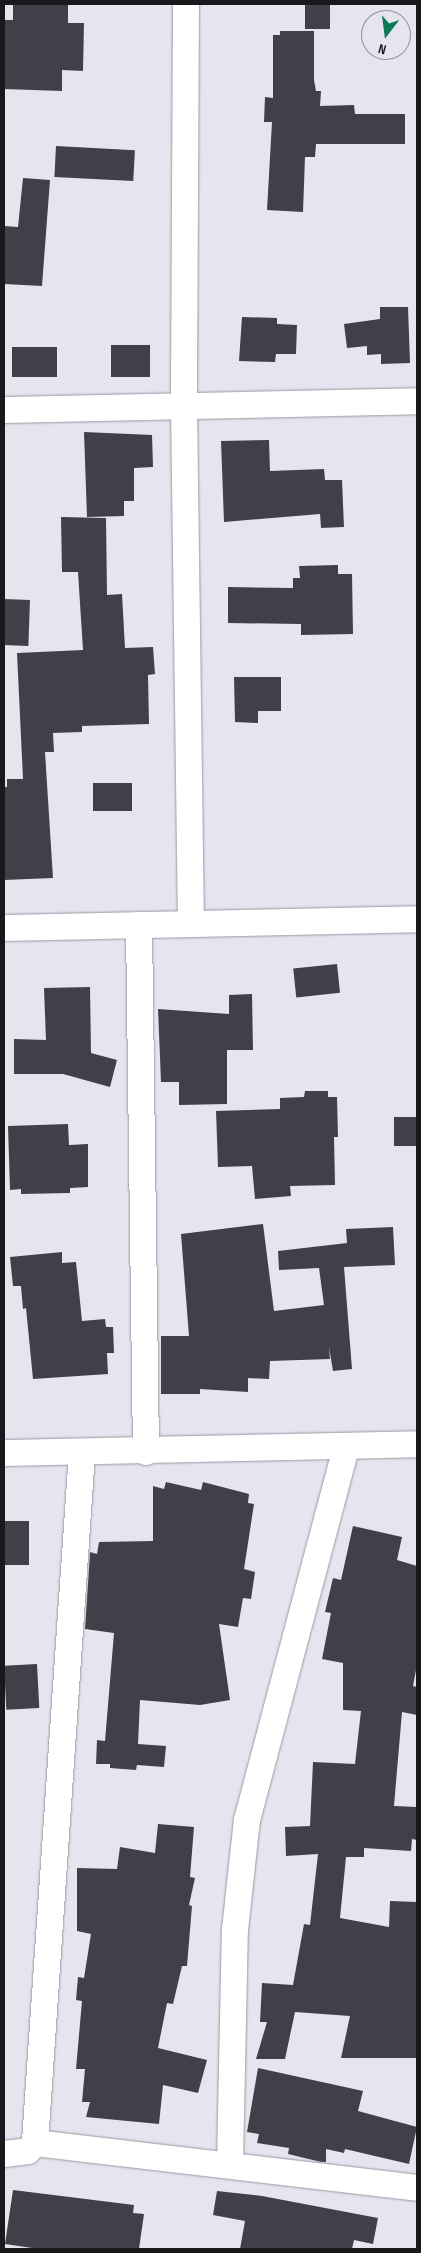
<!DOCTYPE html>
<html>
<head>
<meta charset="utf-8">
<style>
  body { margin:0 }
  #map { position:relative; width:421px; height:2253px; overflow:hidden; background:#e5e5f0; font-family:"Sofia Sans Condensed",sans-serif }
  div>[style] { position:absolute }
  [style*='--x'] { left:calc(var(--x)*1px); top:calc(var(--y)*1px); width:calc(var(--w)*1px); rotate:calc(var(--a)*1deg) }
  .building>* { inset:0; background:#404049; transform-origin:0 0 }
  .roads { filter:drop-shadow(0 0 1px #9999a4) drop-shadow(0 0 1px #9999a4) }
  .street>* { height:26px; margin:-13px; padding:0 13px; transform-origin:13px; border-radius:13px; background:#fff }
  span { translate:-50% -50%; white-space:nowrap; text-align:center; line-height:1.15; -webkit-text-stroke:5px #e5e5f0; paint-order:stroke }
  .frame { position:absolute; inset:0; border:5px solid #19181d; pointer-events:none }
  .north { position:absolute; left:361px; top:10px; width:50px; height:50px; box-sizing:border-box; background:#e5e5f0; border:1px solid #93939c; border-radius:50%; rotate:195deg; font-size:14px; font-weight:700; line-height:20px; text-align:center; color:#19181d }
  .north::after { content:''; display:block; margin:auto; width:18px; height:22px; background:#0d7b56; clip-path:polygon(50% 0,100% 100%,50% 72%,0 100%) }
</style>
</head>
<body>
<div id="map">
  <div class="building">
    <i style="clip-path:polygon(13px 4px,68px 4px,68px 23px,84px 23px,83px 71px,62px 70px,62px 91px,4px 89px,4px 20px,13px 20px)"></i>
    <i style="left:305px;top:4px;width:25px;height:25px"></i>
    <i style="clip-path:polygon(280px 31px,314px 31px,314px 80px,316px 91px,321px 91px,320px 106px,354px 105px,355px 114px,405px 114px,405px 144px,316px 144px,315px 157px,305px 157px,303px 212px,267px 210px,272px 122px,264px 122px,265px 97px,273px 98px,273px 35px,280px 35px)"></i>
    <i style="left:56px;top:146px;width:79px;height:31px;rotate:3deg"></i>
    <i style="clip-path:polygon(23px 178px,50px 180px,42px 286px,4px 284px,4px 226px,18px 227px)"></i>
    <i style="clip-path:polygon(380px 307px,408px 307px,410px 363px,381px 364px,381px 354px,367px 355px,367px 346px,347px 348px,344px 324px,380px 319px)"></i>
    <i style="clip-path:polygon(242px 317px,277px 318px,277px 324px,297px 325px,296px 354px,276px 354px,275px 362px,239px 361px)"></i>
    <i style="left:111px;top:345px;width:39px;height:32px"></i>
    <i style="left:12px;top:347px;width:45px;height:30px"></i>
    <i style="clip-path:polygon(84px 432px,152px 435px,153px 467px,134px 468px,134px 501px,124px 501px,124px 516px,87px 517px)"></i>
    <i style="clip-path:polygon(269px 440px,270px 471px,324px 469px,325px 480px,342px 480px,344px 527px,321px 528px,320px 514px,224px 522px,221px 441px)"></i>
    <i style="clip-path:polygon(61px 517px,106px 518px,107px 595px,122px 594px,125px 648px,153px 647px,155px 674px,148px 675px,149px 724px,82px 726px,82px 732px,53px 733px,54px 752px,45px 752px,53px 878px,4px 880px,4px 787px,7px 787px,7px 779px,23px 779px,17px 653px,83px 650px,78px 572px,62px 572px)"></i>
    <i style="clip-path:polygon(338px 565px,338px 574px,352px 574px,353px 634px,301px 635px,301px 624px,228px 623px,228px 587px,293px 588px,293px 578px,300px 578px,299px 566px)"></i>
    <i style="left:4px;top:599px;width:26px;height:46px;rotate:2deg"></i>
    <i style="clip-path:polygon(234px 677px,281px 677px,281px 711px,258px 711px,258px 723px,235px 722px)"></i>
    <i style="left:132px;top:783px;width:28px;height:39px;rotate:90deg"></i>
    <i style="left:337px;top:964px;width:29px;height:44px;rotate:84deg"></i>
    <i style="clip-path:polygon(90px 987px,91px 1053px,117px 1060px,110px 1087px,63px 1074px,14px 1074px,14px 1039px,46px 1040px,44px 988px)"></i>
    <i style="clip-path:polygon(252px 994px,253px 1050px,227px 1050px,227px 1104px,179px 1105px,179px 1082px,161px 1082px,158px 1009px,229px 1014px,229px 995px)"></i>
    <i style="clip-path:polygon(305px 1091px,328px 1091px,328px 1097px,337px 1097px,338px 1137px,334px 1137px,335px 1185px,290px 1186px,291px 1196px,255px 1199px,252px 1166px,218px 1167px,216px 1111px,280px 1109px,280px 1098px,304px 1097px)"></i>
    <i style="left:417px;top:1117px;width:29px;height:23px;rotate:90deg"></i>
    <i style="clip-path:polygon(68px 1124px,69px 1145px,88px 1144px,88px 1187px,70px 1188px,70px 1193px,21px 1194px,21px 1189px,10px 1190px,8px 1126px)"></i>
    <i style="clip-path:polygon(263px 1224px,274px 1311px,324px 1305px,319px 1268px,279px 1270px,278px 1251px,347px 1243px,346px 1229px,393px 1227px,395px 1265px,344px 1267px,352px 1369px,333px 1371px,329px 1347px,330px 1359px,270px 1361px,269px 1379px,248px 1378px,248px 1392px,200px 1389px,200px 1394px,161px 1394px,161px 1336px,189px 1336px,181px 1234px)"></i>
    <i style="clip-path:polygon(62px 1252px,62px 1263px,76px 1262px,82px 1321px,105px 1319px,106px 1327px,113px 1327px,114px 1353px,107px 1353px,108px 1374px,33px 1379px,26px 1308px,23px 1309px,21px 1286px,13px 1286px,10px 1257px)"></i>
    <i style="clip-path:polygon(166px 1482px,201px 1490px,203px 1482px,249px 1494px,248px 1503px,254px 1504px,244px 1569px,255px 1572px,251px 1599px,243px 1598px,238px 1627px,219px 1624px,230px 1700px,200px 1705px,140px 1700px,138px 1744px,166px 1746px,164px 1767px,137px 1765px,136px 1770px,110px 1768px,110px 1764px,96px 1764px,97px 1740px,105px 1741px,114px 1633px,85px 1629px,90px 1552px,97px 1554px,99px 1542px,153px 1541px,153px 1486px,164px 1489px)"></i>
    <i style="left:4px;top:1521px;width:25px;height:44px"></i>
    <i style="clip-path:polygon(353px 1526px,402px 1537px,397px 1560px,417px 1566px,417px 1665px,413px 1686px,417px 1687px,417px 1715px,402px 1712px,394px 1806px,417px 1807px,417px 1840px,412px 1839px,411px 1851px,364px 1848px,364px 1857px,346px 1857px,340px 1918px,389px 1927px,390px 1901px,417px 1902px,417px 2058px,341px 2058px,350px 2016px,295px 2012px,285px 2059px,256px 2059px,267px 2022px,260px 2022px,262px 1983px,293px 1985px,304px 1924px,310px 1925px,318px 1854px,286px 1856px,285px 1827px,310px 1826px,313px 1762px,355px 1764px,361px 1711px,343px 1710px,343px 1663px,322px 1659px,331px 1613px,325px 1612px,333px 1578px,341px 1580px)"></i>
    <i style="left:37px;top:1664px;width:44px;height:33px;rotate:87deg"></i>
    <i style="clip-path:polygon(158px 1824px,194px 1827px,190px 1877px,195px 1878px,189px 1905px,192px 1906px,187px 1966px,182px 1966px,173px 2004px,167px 2003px,158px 2048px,207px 2060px,198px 2093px,163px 2085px,159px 2124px,86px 2117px,90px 2102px,82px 2102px,85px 2069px,76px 2069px,82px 2001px,76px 2000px,78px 1977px,84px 1978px,91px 1934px,77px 1931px,77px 1868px,117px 1869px,120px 1847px,155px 1853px)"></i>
    <i style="clip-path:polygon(258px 2068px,363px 2091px,358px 2111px,417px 2127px,409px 2164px,345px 2149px,344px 2153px,326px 2149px,326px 2162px,321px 2162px,288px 2154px,289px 2148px,257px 2143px,259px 2134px,247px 2132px)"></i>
    <i style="clip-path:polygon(13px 2190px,134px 2205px,133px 2213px,144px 2214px,139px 2249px,39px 2249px,5px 2244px)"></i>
    <i style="clip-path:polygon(217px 2191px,262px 2196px,378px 2218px,373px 2244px,354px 2240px,352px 2249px,240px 2249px,245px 2221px,213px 2215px)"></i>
  </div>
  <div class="roads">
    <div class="street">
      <i style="--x:186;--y:4;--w:402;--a:90.3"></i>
      <i style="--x:184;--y:406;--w:518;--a:89.23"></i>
      <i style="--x:4;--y:410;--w:413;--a:-1.2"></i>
      <i style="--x:139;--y:925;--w:527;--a:89.24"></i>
      <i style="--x:4;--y:928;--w:413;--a:-1.2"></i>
      <i style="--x:4;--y:1453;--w:413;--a:-1.2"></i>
      <i style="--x:82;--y:1453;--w:692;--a:93.9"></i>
      <i style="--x:35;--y:2143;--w:385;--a:6.7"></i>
      <i style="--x:4;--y:2154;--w:24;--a:-7"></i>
      <i style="--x:28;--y:2151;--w:11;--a:-49"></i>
      <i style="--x:230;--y:2163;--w:233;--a:-88.8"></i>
      <i style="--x:235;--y:1930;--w:111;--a:-83.8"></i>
      <i style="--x:247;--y:1820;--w:386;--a:-75.1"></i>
    </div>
  </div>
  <div class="frame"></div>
  <div class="north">N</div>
</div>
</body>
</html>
